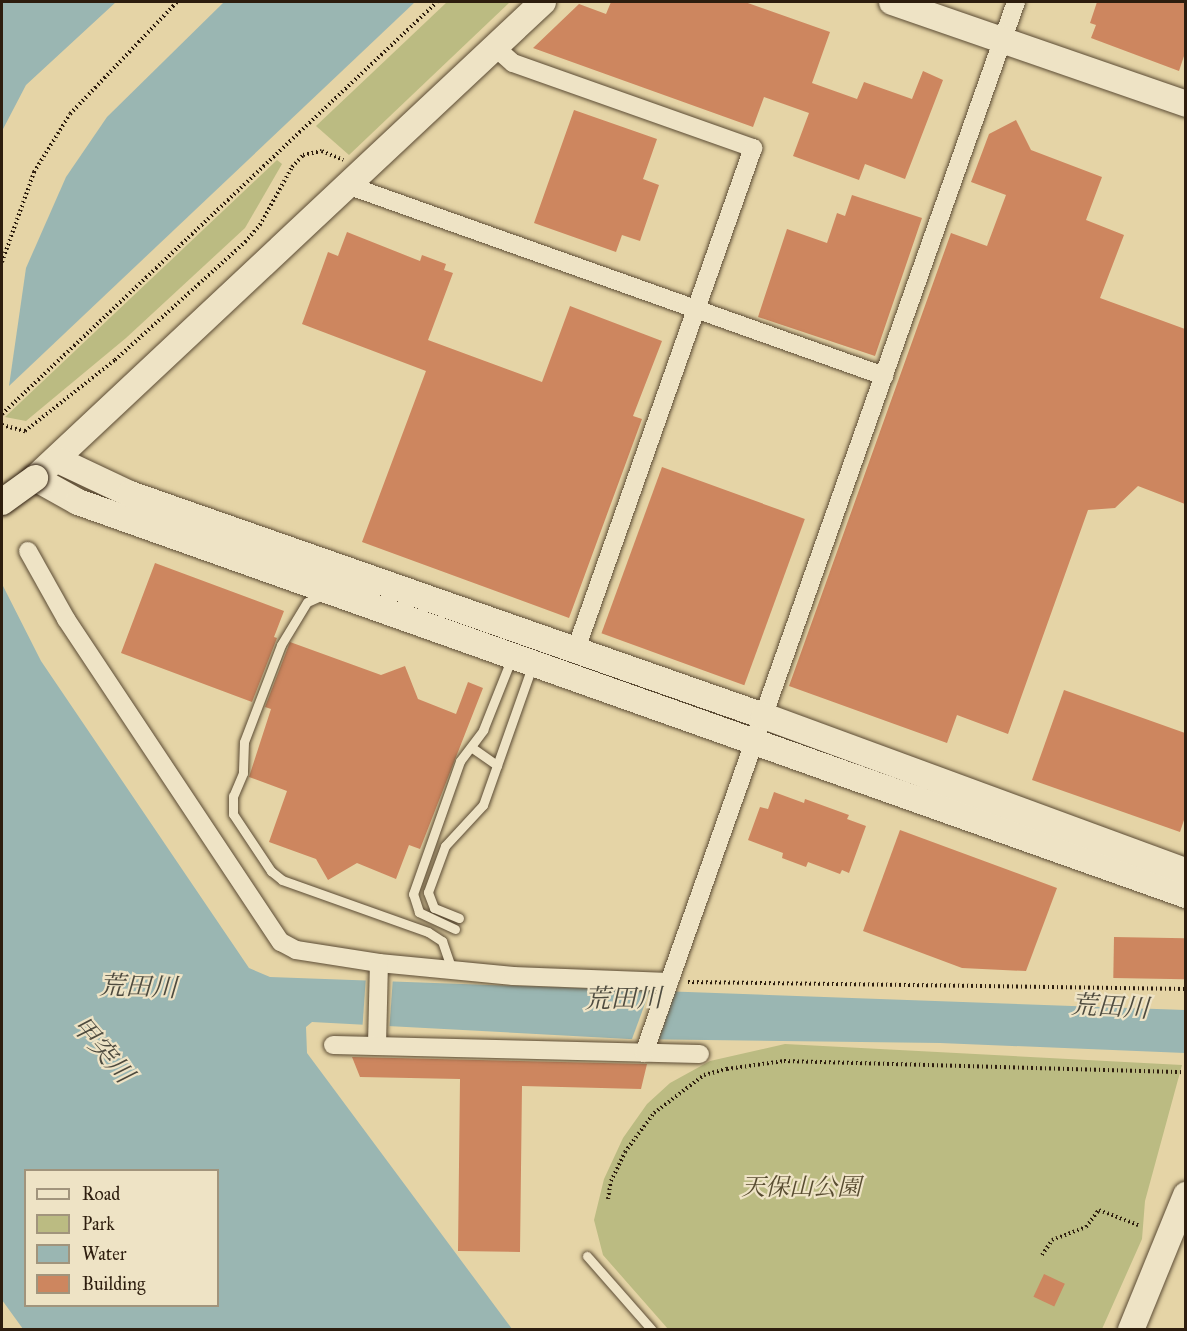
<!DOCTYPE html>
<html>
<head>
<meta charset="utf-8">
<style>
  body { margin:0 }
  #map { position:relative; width:1187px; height:1331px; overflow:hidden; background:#e5d4a6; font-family:"IM FELL Great Primer","Noto Serif JP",serif }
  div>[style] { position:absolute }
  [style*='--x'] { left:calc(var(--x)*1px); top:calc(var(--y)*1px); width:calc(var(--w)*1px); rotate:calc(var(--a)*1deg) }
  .green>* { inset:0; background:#bbbb82 }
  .water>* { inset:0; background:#9ab6b2 }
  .pier>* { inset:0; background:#e5d4a6; transform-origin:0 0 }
  .building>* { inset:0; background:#cd865f; transform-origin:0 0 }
  .path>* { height:4px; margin-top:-2px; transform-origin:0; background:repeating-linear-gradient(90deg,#2d1d0e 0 1.5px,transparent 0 4.5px) }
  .roads { filter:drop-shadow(0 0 2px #5b4b34) drop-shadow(0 0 2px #5b4b34) }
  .lane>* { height:9px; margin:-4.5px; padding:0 4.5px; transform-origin:4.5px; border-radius:4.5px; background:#eee3c5 }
  .street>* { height:18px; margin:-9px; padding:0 9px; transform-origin:9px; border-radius:9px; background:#eee3c5 }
  .secondary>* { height:26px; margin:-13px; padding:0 13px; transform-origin:13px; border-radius:13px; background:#eee3c5 }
  .bridges { filter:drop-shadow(0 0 2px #2d1d0e) drop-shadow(0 0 2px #2d1d0e) }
  .secondary-bridge>* { height:26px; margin:-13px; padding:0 13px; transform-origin:13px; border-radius:13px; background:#eee3c5 }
  span { translate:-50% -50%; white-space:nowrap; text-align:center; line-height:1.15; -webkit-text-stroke:4.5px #eee3c5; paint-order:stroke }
  .park-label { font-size:24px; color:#584c31; font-style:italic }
  .water-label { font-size:26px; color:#4e4b3f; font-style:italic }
  .frame { position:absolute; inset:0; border:3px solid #2d1d0e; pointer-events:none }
  .legend { position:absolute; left:24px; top:1169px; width:195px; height:138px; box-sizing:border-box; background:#eee3c5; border:2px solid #a1947c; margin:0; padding:8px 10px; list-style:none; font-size:18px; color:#2d1d0e }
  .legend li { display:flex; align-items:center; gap:12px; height:30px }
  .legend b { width:30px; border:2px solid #a1947c }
</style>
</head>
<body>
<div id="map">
  <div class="green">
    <i style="clip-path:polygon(447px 2px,510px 2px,349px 155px,316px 126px)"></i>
    <i style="clip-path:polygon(277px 160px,282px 164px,245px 228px,126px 338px,26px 421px,5px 417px)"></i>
    <i style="clip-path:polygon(785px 1044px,1182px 1065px,1145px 1201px,1142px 1239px,1102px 1329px,668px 1329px,603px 1255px,594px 1220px,604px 1179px,623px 1138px,647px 1104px,670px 1083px,710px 1061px)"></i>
  </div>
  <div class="water">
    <i style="clip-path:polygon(2px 2px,116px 2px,26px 85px,2px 131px)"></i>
    <i style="clip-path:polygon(224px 2px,415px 2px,9px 386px,26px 268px,66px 177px,107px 117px)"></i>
    <i style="clip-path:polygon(evenodd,2px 584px,41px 661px,249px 968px,270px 977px,1185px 1010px,1185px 1053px,940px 1043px,629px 1039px,312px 1022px,306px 1027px,307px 1053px,512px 1329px,23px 1329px,2px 1300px,2px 584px,26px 1170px,218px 1170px,218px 1306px,26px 1306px,26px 1170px)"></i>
  </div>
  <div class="pier">
    <i style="left:366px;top:976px;width:27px;height:54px;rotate:4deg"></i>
    <i style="clip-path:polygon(650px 990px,676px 990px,658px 1042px,632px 1039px)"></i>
  </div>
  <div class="building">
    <i style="clip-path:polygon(611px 2px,745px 2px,830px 32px,812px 83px,857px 99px,864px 82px,912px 99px,923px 71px,943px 80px,905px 179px,865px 164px,859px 180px,793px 156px,809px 113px,764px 97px,753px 127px,533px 48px,579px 4px,606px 14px)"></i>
    <i style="clip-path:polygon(1097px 2px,1185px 2px,1185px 53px,1179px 71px,1091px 38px,1096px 25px,1090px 23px)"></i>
    <i style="clip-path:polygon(574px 110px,657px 139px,643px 179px,659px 185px,640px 241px,622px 235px,616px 252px,534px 223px)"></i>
    <i style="clip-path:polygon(1016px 120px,1031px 150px,1102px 177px,1086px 220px,1124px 235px,1100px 298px,1185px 329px,1185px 504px,1138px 486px,1115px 508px,1088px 510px,1008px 734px,957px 715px,947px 743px,789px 686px,951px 233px,987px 246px,1006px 195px,971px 182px,989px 134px)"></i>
    <i style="clip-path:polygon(852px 195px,922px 218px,875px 356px,758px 317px,787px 229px,827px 243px,837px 213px,845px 216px)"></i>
    <i style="clip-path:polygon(347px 232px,420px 261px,422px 255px,446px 264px,444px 270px,453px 273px,428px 340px,542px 382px,570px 306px,662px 341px,633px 416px,642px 419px,569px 618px,362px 542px,426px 371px,302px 324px,328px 252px,338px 256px)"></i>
    <i style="left:662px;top:467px;width:152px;height:177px;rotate:20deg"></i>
    <i style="clip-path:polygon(155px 563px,284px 611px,274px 637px,277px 638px,252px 702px,121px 653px)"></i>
    <i style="clip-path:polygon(290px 642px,381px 675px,405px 666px,418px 699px,456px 714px,468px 682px,483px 688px,420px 849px,409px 845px,396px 879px,357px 863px,328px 880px,316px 859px,269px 842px,287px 791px,249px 777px,271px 709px,265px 707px)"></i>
    <i style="clip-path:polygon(1064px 690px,1185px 733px,1185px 817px,1180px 832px,1032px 780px)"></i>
    <i style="clip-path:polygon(774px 792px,804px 803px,805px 799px,849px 815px,847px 819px,866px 826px,849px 873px,842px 870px,840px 874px,808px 862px,806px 867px,782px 858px,783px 853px,748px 840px,760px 807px,768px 809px)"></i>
    <i style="clip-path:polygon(900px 830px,1057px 888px,1026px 971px,962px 968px,863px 931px)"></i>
    <i style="left:1114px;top:937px;width:71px;height:41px;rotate:1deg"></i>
    <i style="clip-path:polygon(352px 1057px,645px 1064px,647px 1064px,641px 1089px,522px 1086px,520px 1252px,458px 1251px,460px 1079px,360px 1077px)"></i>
    <i style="left:1044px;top:1274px;width:23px;height:25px;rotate:25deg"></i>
  </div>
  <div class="path">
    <i style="--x:2;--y:262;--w:96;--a:-70.4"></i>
    <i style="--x:34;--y:172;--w:68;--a:-58.2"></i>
    <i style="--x:70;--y:114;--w:155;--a:-46.3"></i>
    <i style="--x:2;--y:414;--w:599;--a:-43.44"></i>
    <i style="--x:2;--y:425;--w:24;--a:15"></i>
    <i style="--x:25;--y:431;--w:115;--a:-38.3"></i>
    <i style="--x:115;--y:360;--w:176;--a:-42.2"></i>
    <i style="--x:245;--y:242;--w:23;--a:-49"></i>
    <i style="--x:260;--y:225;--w:66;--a:-61.1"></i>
    <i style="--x:292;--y:167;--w:16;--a:-47"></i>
    <i style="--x:303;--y:155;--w:19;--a:-12"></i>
    <i style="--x:322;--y:151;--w:23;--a:23"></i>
    <i style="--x:688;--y:982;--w:498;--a:0.8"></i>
    <i style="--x:608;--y:1199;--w:18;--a:-81"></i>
    <i style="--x:611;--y:1181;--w:32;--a:-64"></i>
    <i style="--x:625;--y:1152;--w:49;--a:-53.4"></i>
    <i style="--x:654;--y:1113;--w:63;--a:-37.2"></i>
    <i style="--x:704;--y:1075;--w:24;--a:-15"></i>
    <i style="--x:727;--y:1069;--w:58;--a:-8"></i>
    <i style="--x:784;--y:1061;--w:402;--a:1.6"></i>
    <i style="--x:1042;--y:1255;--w:18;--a:-56"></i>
    <i style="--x:1052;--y:1240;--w:36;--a:-21"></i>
    <i style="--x:1086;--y:1227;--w:21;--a:-53"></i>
    <i style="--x:1099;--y:1210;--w:42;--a:21"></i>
  </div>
  <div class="roads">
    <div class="lane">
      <i style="--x:323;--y:595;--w:17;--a:156"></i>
      <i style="--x:307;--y:602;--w:50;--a:121.2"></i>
      <i style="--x:281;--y:645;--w:104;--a:110.9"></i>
      <i style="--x:244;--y:742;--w:31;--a:92"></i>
      <i style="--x:243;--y:773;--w:25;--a:113"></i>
      <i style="--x:233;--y:796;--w:18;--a:90"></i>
      <i style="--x:233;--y:814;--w:69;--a:56.3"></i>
      <i style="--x:271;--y:871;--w:14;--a:39"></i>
      <i style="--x:282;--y:880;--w:155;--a:19.6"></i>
      <i style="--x:428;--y:932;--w:17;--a:33"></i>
      <i style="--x:442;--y:941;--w:31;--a:71"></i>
      <i style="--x:471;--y:747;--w:32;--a:35"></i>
      <i style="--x:459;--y:918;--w:27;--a:-158"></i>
      <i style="--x:434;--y:908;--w:17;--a:-111"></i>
      <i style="--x:428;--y:892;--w:49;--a:-69.7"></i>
      <i style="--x:445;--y:846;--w:56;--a:-47.2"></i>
      <i style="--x:483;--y:805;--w:150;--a:-70.5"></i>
      <i style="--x:455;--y:929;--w:40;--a:-155"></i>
      <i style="--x:419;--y:912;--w:19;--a:-108"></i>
      <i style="--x:413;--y:894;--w:141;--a:-70.5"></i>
      <i style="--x:460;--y:761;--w:39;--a:-53"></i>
      <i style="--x:483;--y:730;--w:79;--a:-68.3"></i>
      <i style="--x:587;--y:1256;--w:98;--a:48.7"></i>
    </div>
    <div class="street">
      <i style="--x:495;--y:47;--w:24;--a:42"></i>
      <i style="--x:513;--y:63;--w:255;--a:19.5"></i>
      <i style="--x:753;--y:148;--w:535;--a:109.45"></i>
      <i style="--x:350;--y:186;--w:567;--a:19.59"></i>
      <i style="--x:28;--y:551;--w:78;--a:60.8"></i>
      <i style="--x:66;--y:619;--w:388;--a:56.4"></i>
      <i style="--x:281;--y:942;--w:17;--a:28"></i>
      <i style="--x:296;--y:950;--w:84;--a:8.9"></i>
      <i style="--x:379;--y:963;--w:135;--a:5.5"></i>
      <i style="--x:513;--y:976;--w:156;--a:2.2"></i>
      <i style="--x:377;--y:1044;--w:81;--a:-88.6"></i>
      <i style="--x:333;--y:1045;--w:367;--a:1.4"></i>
      <i style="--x:644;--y:1053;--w:1115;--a:-70.51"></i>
    </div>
    <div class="secondary">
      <i style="--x:543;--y:2;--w:696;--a:136.86"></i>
      <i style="--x:35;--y:478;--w:49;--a:29.2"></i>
      <i style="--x:78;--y:502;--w:1176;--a:19.53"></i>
      <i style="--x:892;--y:2;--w:311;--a:19.1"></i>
      <i style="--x:58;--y:460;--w:80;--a:25.3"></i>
      <i style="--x:130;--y:494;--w:672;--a:19.3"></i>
      <i style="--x:764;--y:716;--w:450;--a:20.2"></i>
      <i style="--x:1131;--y:1330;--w:146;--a:-67.8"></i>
    </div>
  </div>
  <div class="bridges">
    <div class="secondary-bridge">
      <i style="--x:2;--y:502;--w:41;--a:-36"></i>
    </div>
  </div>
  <div class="park-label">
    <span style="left:801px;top:1188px">天保山公園</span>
  </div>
  <div class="water-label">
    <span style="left:138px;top:987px;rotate:2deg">荒田川</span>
    <span style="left:623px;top:999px;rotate:-1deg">荒田川</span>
    <span style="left:1110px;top:1007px;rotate:3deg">荒田川</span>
    <span style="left:102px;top:1050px;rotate:49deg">甲突川</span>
  </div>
  <div class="frame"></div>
  <ul class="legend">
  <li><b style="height:8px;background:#eee3c5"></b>Road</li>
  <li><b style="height:16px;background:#bbbb82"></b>Park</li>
  <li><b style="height:16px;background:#9ab6b2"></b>Water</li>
  <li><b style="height:16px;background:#cd865f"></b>Building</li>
  </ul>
</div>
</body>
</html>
